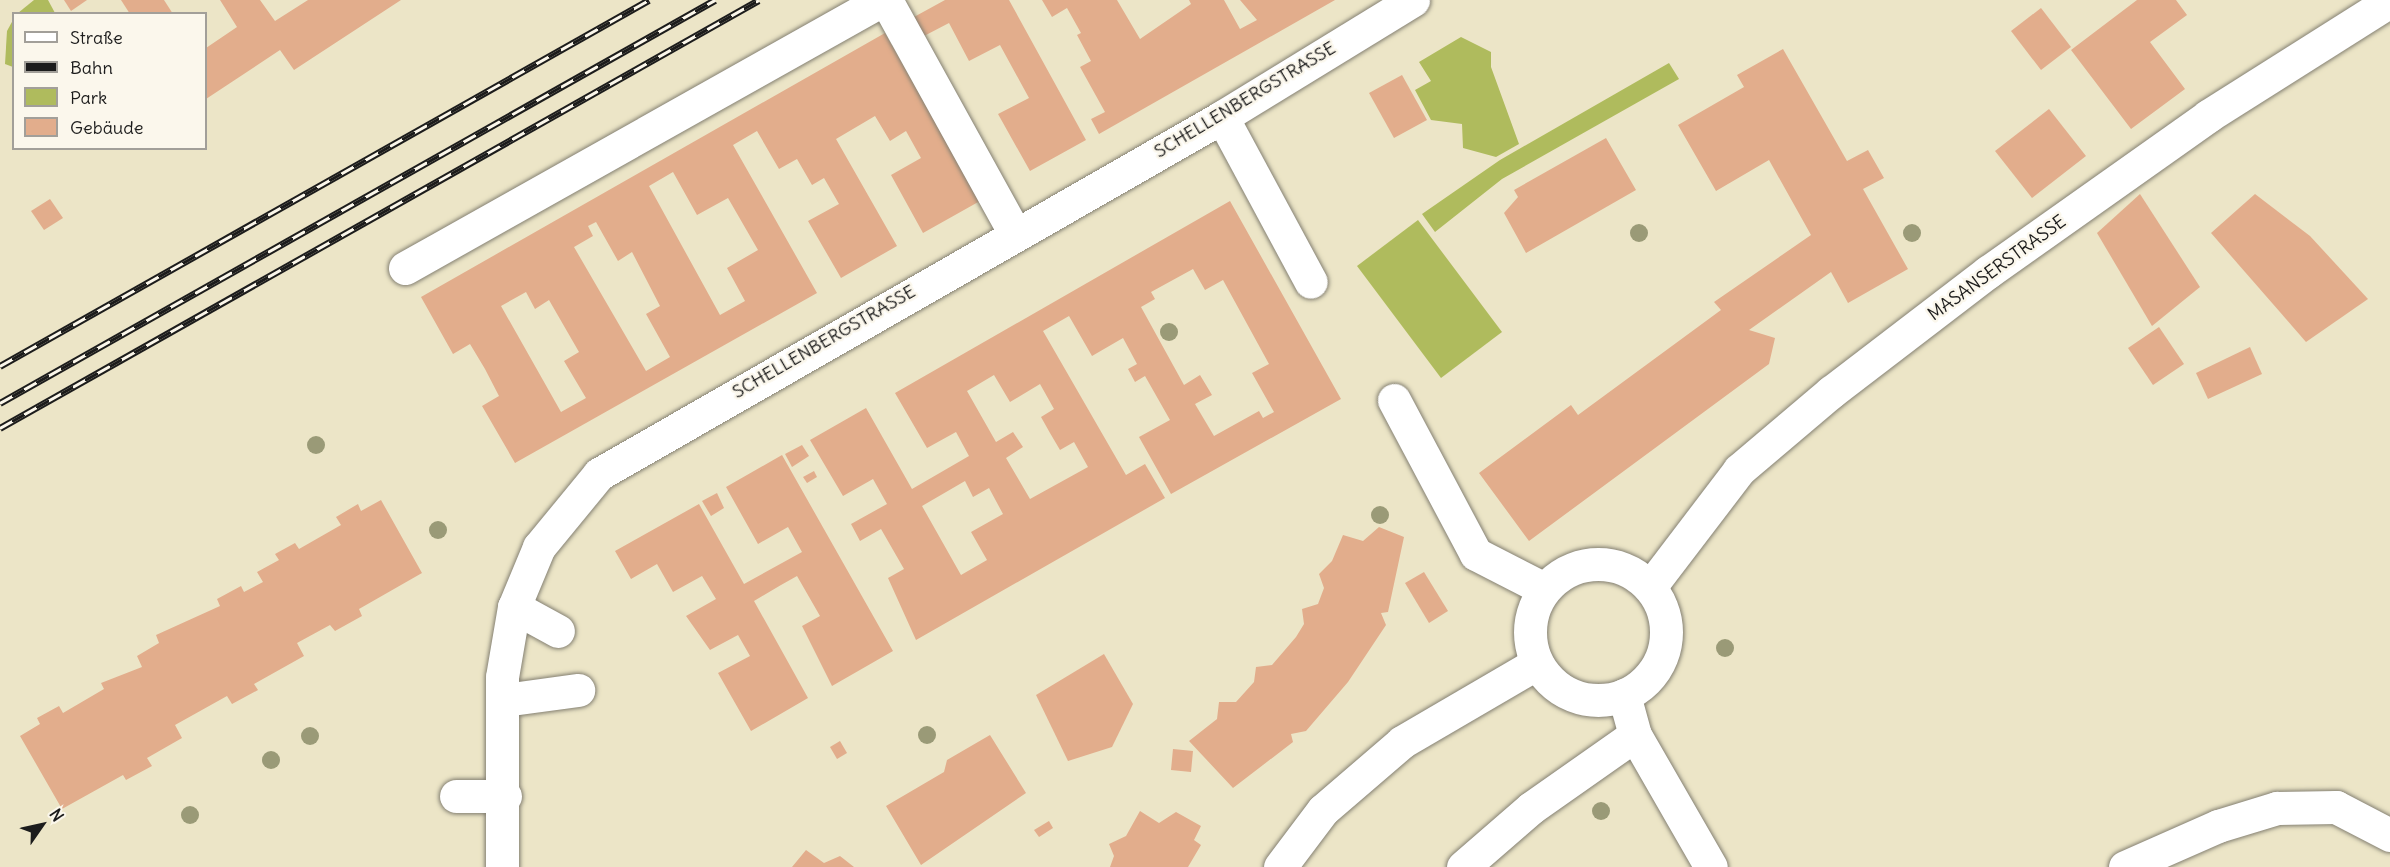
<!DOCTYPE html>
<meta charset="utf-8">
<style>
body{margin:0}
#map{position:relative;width:2390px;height:867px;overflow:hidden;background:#ece5c7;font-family:Delius,sans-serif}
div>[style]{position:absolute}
.green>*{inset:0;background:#afbb5d}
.building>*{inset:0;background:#e2ad8c}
.roads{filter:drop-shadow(0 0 2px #848072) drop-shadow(0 0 2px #848072)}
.minor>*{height:33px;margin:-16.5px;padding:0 16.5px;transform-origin:16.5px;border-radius:16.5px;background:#fff}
.major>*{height:33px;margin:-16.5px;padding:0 16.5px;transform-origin:16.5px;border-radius:16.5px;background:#fff}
.major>.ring{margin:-16.5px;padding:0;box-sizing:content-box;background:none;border:33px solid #fff;border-radius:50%}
.rail>*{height:7px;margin-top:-3.5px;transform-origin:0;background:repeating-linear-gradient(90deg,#fbf7ec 0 14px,#1c1c1c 0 28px);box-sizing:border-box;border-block:2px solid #1c1c1c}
.trees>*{width:18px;height:18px;margin:-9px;border-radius:50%;background:#9a9a77}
span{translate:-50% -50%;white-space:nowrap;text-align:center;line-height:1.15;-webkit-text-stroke:5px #fbf7ec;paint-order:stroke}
.street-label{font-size:18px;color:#1c1c1c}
.legend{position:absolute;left:12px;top:12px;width:195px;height:138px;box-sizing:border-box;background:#fbf7ec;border:2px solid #a29f99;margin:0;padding:8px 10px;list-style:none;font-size:18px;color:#1c1c1c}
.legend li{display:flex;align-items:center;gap:12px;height:30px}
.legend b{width:30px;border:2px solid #a29f99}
.north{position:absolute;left:12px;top:795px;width:60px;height:60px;-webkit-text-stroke:4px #fbf7ec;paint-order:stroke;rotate:56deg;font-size:16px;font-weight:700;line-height:24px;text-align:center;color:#1c1c1c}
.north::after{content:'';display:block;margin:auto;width:21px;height:27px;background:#1c1c1c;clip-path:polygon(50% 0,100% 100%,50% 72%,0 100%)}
</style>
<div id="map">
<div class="green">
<div style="clip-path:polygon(34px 0,48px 0,55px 13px,18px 13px)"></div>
<div style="clip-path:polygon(13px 20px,13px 67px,5px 64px,7px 31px)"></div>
<div style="clip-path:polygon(1461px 37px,1491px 52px,1491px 67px,1519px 144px,1496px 157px,1463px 148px,1462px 124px,1431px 120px,1415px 90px,1431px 81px,1419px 62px)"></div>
<div style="clip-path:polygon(1669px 63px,1679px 79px,1502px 179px,1435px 232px,1422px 214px,1500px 160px)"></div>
<div style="clip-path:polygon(1418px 220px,1502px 332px,1441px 378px,1357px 266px)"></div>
</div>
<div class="building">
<div style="clip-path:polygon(64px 0,87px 0,71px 11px)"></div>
<div style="clip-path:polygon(121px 0,164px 0,173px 14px,130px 14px)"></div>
<div style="clip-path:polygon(220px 0,260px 0,275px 21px,308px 0,401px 0,294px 70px,280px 50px,206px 99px,206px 48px,237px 27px)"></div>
<div style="clip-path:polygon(945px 0,1009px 0,1086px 140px,1030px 171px,998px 114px,1029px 98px,1000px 45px,969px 61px,949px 23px,924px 36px,914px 17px)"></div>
<div style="clip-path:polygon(1042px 0,1117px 0,1140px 39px,1191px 4px,1189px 0,1224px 0,1240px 29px,1257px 20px,1240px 0,1335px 0,1099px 134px,1091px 119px,1105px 112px,1080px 67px,1091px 61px,1077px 35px,1081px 33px,1067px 8px,1052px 17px)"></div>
<div style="clip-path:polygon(2137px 0,2176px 0,2187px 15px,2150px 42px,2185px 89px,2131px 129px,2071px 50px)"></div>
<div style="clip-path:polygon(2041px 8px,2071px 47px,2041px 70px,2011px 31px)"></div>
<div style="clip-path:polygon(evenodd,885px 33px,980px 201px,923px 233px,891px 175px,921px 158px,906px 131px,890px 141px,875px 116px,836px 139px,897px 246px,841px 278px,808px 221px,839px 204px,824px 178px,812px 185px,797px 159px,779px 169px,757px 131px,733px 145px,817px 293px,515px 463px,482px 406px,499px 396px,485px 369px,470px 344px,453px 354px,421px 297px,885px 33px,673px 172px,697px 215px,728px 198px,758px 250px,727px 268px,745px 301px,720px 315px,649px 186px,673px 172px,885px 33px,596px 222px,618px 261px,632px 252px,660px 306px,646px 314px,670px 357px,646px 371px,574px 247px,593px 236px,588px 226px,596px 222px,885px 33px,526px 292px,535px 309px,549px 300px,579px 352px,564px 361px,586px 398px,561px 412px,501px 306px,526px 292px)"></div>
<div style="clip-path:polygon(1783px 49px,1847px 161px,1868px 150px,1884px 178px,1863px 189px,1908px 269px,1848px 303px,1831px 272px,1749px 330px,1775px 338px,1769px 364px,1529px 541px,1479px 473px,1571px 405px,1578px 415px,1721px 310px,1714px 302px,1811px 235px,1769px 160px,1716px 191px,1678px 125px,1744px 87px,1737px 75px)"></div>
<div style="clip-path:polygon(1402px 75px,1427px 120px,1394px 138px,1369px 93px)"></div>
<div style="clip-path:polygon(2049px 109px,2086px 156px,2032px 198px,1995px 151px)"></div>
<div style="clip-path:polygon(1606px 138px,1636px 190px,1526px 253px,1504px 213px,1518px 197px,1514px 190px)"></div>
<div style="clip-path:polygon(2140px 194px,2200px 287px,2152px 326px,2097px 233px)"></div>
<div style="clip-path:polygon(2255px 194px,2310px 236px,2368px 299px,2306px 342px,2211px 233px)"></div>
<div style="clip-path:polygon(50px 199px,63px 218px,44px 230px,31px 211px)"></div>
<div style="clip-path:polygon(evenodd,1230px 201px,1341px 399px,1171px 494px,1139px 437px,1170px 420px,1145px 376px,1135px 382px,1128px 369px,1137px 364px,1123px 338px,1092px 356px,1069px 316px,1043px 331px,1126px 475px,1145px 464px,1165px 498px,916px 640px,888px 578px,904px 569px,881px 529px,860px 541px,851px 524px,887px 504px,873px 479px,843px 496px,810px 440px,866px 408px,912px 489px,969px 456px,956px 432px,927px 448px,895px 393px,1230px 201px,1193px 269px,1205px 290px,1223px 280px,1269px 364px,1252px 373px,1274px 412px,1263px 418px,1259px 411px,1214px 436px,1195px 404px,1212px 395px,1200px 375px,1184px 385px,1141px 307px,1155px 299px,1151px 292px,1193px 269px,1230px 201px,994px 375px,1010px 402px,1040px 384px,1054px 409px,1041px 417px,1050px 433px,1060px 450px,1074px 442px,1088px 467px,1030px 499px,1006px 458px,1023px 447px,1013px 432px,996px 442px,967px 391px,994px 375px,1230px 201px,965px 481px,973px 497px,989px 488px,1003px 514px,971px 532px,987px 560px,961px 575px,922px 506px,965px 481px)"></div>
<div style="clip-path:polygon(2159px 327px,2184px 364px,2153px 385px,2128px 348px)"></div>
<div style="clip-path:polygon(2250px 347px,2262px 374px,2208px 399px,2196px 373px)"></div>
<div style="clip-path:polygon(802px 445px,809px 456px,792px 467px,785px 454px)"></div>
<div style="clip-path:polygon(782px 455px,893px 651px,832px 686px,802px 626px,820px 616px,797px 576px,781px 585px,754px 601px,808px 698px,751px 731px,718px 673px,750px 656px,738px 635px,710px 650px,686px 616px,716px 599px,702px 576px,673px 592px,657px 564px,631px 579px,615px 551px,699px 504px,744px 584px,802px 552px,788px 527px,758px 544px,726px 487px)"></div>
<div style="clip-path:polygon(814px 471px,817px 477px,807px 483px,803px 477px)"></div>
<div style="clip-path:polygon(717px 493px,724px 508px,711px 516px,702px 501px)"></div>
<div style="clip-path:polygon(381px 500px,422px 573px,359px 609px,362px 616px,335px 631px,330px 625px,297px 643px,304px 656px,254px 684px,258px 690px,232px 704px,227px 696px,175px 725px,182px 738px,147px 758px,152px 766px,126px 780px,123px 775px,62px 809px,20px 736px,40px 724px,37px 718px,59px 706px,63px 713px,104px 689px,101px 683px,142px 667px,137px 656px,159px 643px,156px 635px,220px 606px,217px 599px,241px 586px,244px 592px,263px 582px,257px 572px,279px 560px,275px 554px,295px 543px,299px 549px,341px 525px,336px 517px,358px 504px,361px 511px)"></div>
<div style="clip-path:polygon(1379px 527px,1404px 537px,1388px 612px,1381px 613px,1386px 625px,1348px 682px,1306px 731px,1291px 734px,1293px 742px,1233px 788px,1189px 741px,1217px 719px,1219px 702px,1236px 702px,1254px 682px,1256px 667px,1272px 665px,1296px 637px,1304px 624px,1302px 609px,1318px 604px,1324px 588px,1319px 574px,1332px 561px,1343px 535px,1363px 541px)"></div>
<div style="clip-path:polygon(1424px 572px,1448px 611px,1429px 623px,1405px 583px)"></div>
<div style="clip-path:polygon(1104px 654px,1133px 704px,1112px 747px,1068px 761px,1036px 695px)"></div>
<div style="clip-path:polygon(990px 735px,1026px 793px,921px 865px,886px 806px,944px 772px,947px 760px)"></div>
<div style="clip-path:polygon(840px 741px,847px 753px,837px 759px,830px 747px)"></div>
<div style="clip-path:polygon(1173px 749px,1193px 751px,1191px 772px,1171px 770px)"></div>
<div style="clip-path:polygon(1140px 811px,1159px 823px,1176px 812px,1201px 826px,1194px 840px,1201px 845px,1188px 867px,1110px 867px,1114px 856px,1109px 844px,1126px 836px)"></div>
<div style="clip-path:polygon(1049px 821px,1053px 828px,1039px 837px,1034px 830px)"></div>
<div style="clip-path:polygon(806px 850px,824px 863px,840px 856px,854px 867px,792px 867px)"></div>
</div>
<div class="roads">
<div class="minor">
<div style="left:886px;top:0;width:267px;rotate:61.1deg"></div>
<div style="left:1222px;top:117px;width:187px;rotate:61.7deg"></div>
<div style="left:405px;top:268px;width:547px;rotate:-29.33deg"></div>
<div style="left:1394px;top:400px;width:174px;rotate:62deg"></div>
<div style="left:1476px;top:554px;width:76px;rotate:27.2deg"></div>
<div style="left:514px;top:607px;width:50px;rotate:28.6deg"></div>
<div style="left:1624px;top:695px;width:41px;rotate:74.6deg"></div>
<div style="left:1635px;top:735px;width:152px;rotate:60.1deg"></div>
<div style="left:504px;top:700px;width:75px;rotate:-7.7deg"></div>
<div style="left:456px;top:796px;width:49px"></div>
<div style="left:502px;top:867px;width:190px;rotate:-90deg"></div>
<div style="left:502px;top:677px;width:71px;rotate:-80.3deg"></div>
<div style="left:514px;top:607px;width:65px;rotate:-67.4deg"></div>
<div style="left:539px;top:547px;width:94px;rotate:-50.6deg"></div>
<div style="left:599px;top:474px;width:718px;rotate:-29.81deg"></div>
<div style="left:1222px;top:117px;width:224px;rotate:-31.5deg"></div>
<div style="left:1463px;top:867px;width:90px;rotate:-40.9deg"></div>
<div style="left:1531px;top:808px;width:127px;rotate:-35.1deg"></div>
<div style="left:2125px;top:867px;width:102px;rotate:-23.8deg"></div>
<div style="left:2218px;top:826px;width:62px;rotate:-17deg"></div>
<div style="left:2277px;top:808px;width:59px;rotate:-1deg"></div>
<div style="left:2336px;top:807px;width:61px;rotate:27.4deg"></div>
</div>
<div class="major">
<div class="ring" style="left:1530px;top:564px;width:103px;height:103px"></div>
<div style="left:1650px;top:587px;width:147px;rotate:-52.7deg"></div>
<div style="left:1739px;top:470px;width:121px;rotate:-40.3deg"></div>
<div style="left:1831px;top:392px;width:198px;rotate:-37.4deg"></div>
<div style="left:1988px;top:272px;width:270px;rotate:-35.3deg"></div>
<div style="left:2208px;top:116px;width:215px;rotate:-32.3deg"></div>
<div style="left:1280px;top:867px;width:71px;rotate:-53deg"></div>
<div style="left:1323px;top:810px;width:104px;rotate:-40.7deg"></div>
<div style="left:1402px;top:742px;width:156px;rotate:-30.3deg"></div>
</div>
</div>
<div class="rail">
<div style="left:0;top:366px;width:745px;rotate:-29.42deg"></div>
<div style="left:0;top:403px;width:821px;rotate:-29.41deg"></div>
<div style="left:0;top:428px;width:871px;rotate:-29.42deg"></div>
</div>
<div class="trees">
<div style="left:1639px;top:233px"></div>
<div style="left:1912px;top:233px"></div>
<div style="left:1169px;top:332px"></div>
<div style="left:316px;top:445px"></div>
<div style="left:1380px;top:515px"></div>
<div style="left:438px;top:530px"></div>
<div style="left:1725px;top:648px"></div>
<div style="left:927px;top:735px"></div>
<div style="left:310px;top:736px"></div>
<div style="left:271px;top:760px"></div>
<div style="left:1601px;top:811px"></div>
<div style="left:190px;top:815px"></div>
</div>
<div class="street-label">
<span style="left:1245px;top:100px;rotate:-31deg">SCHELLENBERGSTRASSE</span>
<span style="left:1997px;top:268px;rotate:-36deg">MASANSERSTRASSE</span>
<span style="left:824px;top:342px;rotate:-30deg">SCHELLENBERGSTRASSE</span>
</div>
<ul class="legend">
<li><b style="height:8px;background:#fff"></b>Straße</li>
<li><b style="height:8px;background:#1c1c1c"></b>Bahn</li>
<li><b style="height:16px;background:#afbb5d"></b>Park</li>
<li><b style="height:16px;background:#e2ad8c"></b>Gebäude</li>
</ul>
<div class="north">N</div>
</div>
